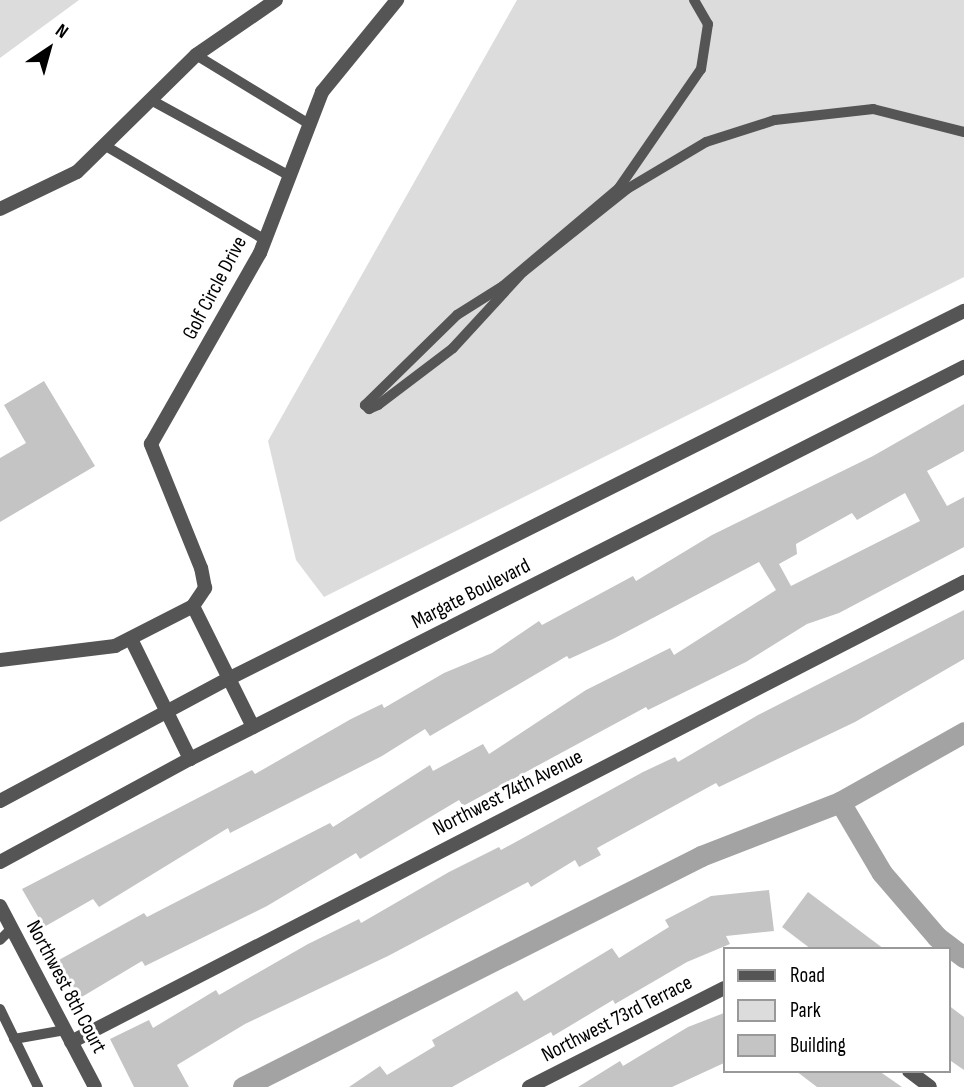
<!DOCTYPE html>
<style>
body{margin:0}
#map{position:relative;width:964px;height:1087px;overflow:hidden;background:#fff;font-family:"Sofia Sans Condensed",sans-serif}
div>[style]{position:absolute}
.green>*{inset:0;background:#dcdcdc}
.canal>*{height:21px;margin:-10.5px;padding:0 10.5px;transform-origin:10.5px;border-radius:10.5px;background:#a3a3a3}
.building>*{inset:0;background:#c4c4c4}
.service>*{height:10px;margin:-5px;padding:0 5px;transform-origin:5px;border-radius:5px;background:#555}
.minor>*{height:14px;margin:-7px;padding:0 7px;transform-origin:7px;border-radius:7px;background:#555}
.tertiary>*{height:14px;margin:-7px;padding:0 7px;transform-origin:7px;border-radius:7px;background:#555}
span{translate:-50% -50%;white-space:nowrap;text-align:center;line-height:1.15;-webkit-text-stroke:6px #fff;paint-order:stroke}
.street-label{font-size:21px;color:#000}
.legend{position:absolute;left:723px;top:947px;width:228px;height:126px;box-sizing:border-box;background:#fff;border:2px solid #999;margin:0;padding:9px 12px;list-style:none;font-size:21px;color:#000}
.legend li{display:flex;align-items:center;gap:14px;height:35px}
.legend b{width:35px;border:2px solid #999}
.north{position:absolute;left:14px;top:14px;width:70px;height:70px;-webkit-text-stroke:5px #fff;paint-order:stroke;rotate:36deg;font-size:19px;font-weight:700;line-height:28px;text-align:center;color:#000}
.north::after{content:'';display:block;margin:auto;width:24px;height:32px;background:#000;clip-path:polygon(50% 0,100% 100%,50% 72%,0 100%)}
</style>
<div id="map">
<div class="green">
<div style="clip-path:polygon(0 0,79px 0,0 58px)"></div>
<div style="clip-path:polygon(517px 0,964px 0,964px 277px,324px 597px,296px 560px,268px 441px)"></div>
</div>
<div class="canal">
<div style="left:840px;top:802px;width:82px;rotate:59.4deg"></div>
<div style="left:882px;top:873px;width:84px;rotate:49.3deg"></div>
<div style="left:937px;top:937px;width:34px;rotate:37deg"></div>
<div style="left:243px;top:1087px;width:513px;rotate:-26.76deg"></div>
<div style="left:701px;top:856px;width:149px;rotate:-21.2deg"></div>
<div style="left:840px;top:802px;width:142px;rotate:-29.4deg"></div>
</div>
<div class="building">
<div style="clip-path:polygon(44px 381px,95px 466px,0 522px,0 458px,26px 443px,4px 405px)"></div>
<div style="clip-path:polygon(evenodd,964px 404px,964px 451px,927px 471px,947px 506px,964px 497px,964px 547px,839px 613px,807px 624px,746px 662px,648px 710px,646px 707px,463px 806px,459px 800px,360px 859px,356px 853px,267px 906px,145px 966px,142px 961px,80px 998px,57px 961px,144px 913px,147px 917px,330px 823px,333px 827px,430px 765px,433px 771px,483px 744px,489px 754px,586px 690px,670px 648px,674px 655px,776px 590px,759px 562px,613px 639px,569px 659px,567px 656px,430px 736px,425px 729px,382px 756px,230px 833px,228px 828px,99px 907px,93px 899px,44px 927px,22px 889px,252px 770px,255px 774px,351px 719px,382px 704px,384px 708px,444px 673px,492px 653px,539px 621px,542px 625px,633px 576px,636px 581px,712px 535px,873px 456px,964px 404px,905px 493px,920px 521px,791px 586px,779px 564px,797px 554px,796px 544px,852px 513px,857px 520px,905px 493px)"></div>
<div style="clip-path:polygon(964px 610px,964px 659px,855px 722px,719px 787px,716px 783px,597px 848px,601px 855px,579px 867px,575px 860px,531px 887px,528px 882px,388px 956px,245px 1024px,177px 1065px,189px 1087px,134px 1087px,110px 1039px,149px 1020px,153px 1028px,216px 990px,219px 995px,308px 944px,359px 919px,361px 923px,449px 872px,499px 847px,501px 850px,643px 772px,675px 757px,678px 762px,758px 715px)"></div>
<div style="clip-path:polygon(769px 890px,774px 931px,726px 936px,730px 944px,687px 962px,615px 1004px,613px 1000px,553px 1036px,551px 1032px,452px 1087px,349px 1087px,380px 1066px,387px 1075px,435px 1046px,432px 1040px,517px 991px,524px 1001px,612px 948px,619px 958px,669px 927px,665px 920px,711px 896px)"></div>
<div style="clip-path:polygon(808px 892px,884px 949px,811px 949px,782px 927px)"></div>
<div style="clip-path:polygon(948px 1005px,964px 1017px,964px 1070px,948px 1059px)"></div>
<div style="clip-path:polygon(724px 1013px,724px 1063px,672px 1087px,578px 1087px,620px 1061px,623px 1066px,688px 1027px)"></div>
<div style="clip-path:polygon(796px 1071px,879px 1071px,902px 1087px,817px 1087px)"></div>
</div>
<div class="service">
<div style="left:694px;top:0;width:28px;rotate:60deg"></div>
<div style="left:708px;top:24px;width:46px;rotate:98.8deg"></div>
<div style="left:701px;top:69px;width:145px;rotate:124.6deg"></div>
<div style="left:619px;top:188px;width:152px;rotate:139.8deg"></div>
<div style="left:503px;top:286px;width:54px;rotate:147.8deg"></div>
<div style="left:457px;top:315px;width:129px;rotate:135.6deg"></div>
<div style="left:365px;top:405px;width:6px;rotate:45deg"></div>
<div style="left:369px;top:409px;width:10px;rotate:-24deg"></div>
<div style="left:378px;top:405px;width:94px;rotate:-37.2deg"></div>
<div style="left:453px;top:348px;width:103px;rotate:-47.4deg"></div>
<div style="left:523px;top:272px;width:133px;rotate:-38.6deg"></div>
<div style="left:627px;top:189px;width:92px;rotate:-30.7deg"></div>
<div style="left:706px;top:142px;width:72px;rotate:-17.7deg"></div>
<div style="left:775px;top:120px;width:99px;rotate:-6.4deg"></div>
<div style="left:873px;top:109px;width:94px;rotate:14.2deg"></div>
<div style="left:196px;top:55px;width:132px;rotate:31.4deg"></div>
<div style="left:151px;top:100px;width:158px;rotate:28.7deg"></div>
<div style="left:104px;top:145px;width:187px;rotate:30.5deg"></div>
<div style="left:0;top:940px;width:17px;rotate:-45deg"></div>
<div style="left:0;top:1009px;width:87px;rotate:64deg"></div>
<div style="left:14px;top:1039px;width:52px;rotate:-10deg"></div>
</div>
<div class="minor">
<div style="left:0;top:209px;width:85px;rotate:-25.7deg"></div>
<div style="left:77px;top:172px;width:167px;rotate:-44.5deg"></div>
<div style="left:196px;top:55px;width:97px;rotate:-34.5deg"></div>
<div style="left:193px;top:606px;width:135px;rotate:63.6deg"></div>
<div style="left:131px;top:639px;width:134px;rotate:63.8deg"></div>
<div style="left:0;top:660px;width:116px;rotate:-6.9deg"></div>
<div style="left:115px;top:646px;width:88px;rotate:-27.1deg"></div>
<div style="left:193px;top:606px;width:22px;rotate:-56deg"></div>
<div style="left:205px;top:588px;width:20px;rotate:-101deg"></div>
<div style="left:201px;top:568px;width:134px;rotate:-112deg"></div>
<div style="left:151px;top:444px;width:220px;rotate:-60.3deg"></div>
<div style="left:260px;top:253px;width:173px;rotate:-68.9deg"></div>
<div style="left:322px;top:92px;width:119px;rotate:-50.8deg"></div>
<div style="left:0;top:906px;width:204px;rotate:62.3deg"></div>
<div style="left:71px;top:1042px;width:1005px;rotate:-27.25deg"></div>
<div style="left:909px;top:1071px;width:26px;rotate:37deg"></div>
<div style="left:529px;top:1087px;width:219px;rotate:-26.9deg"></div>
</div>
<div class="tertiary">
<div style="left:0;top:801px;width:259px;rotate:-28.2deg"></div>
<div style="left:228px;top:679px;width:823px;rotate:-26.57deg"></div>
<div style="left:0;top:862px;width:216px;rotate:-28.5deg"></div>
<div style="left:190px;top:759px;width:868px;rotate:-26.86deg"></div>
</div>
<div class="street-label">
<span style="left:215px;top:288px;rotate:-62deg">Golf Circle Drive</span>
<span style="left:471px;top:594px;rotate:-27deg">Margate Boulevard</span>
<span style="left:508px;top:793px;rotate:-27deg">Northwest 74th Avenue</span>
<span style="left:66px;top:987px;rotate:62deg">Northwest 8th Court</span>
<span style="left:617px;top:1019px;rotate:-27deg">Northwest 73rd Terrace</span>
</div>
<ul class="legend">
<li><b style="height:9px;background:#555"></b>Road</li>
<li><b style="height:19px;background:#dcdcdc"></b>Park</li>
<li><b style="height:19px;background:#c4c4c4"></b>Building</li>
</ul>
<div class="north">N</div>
</div>
